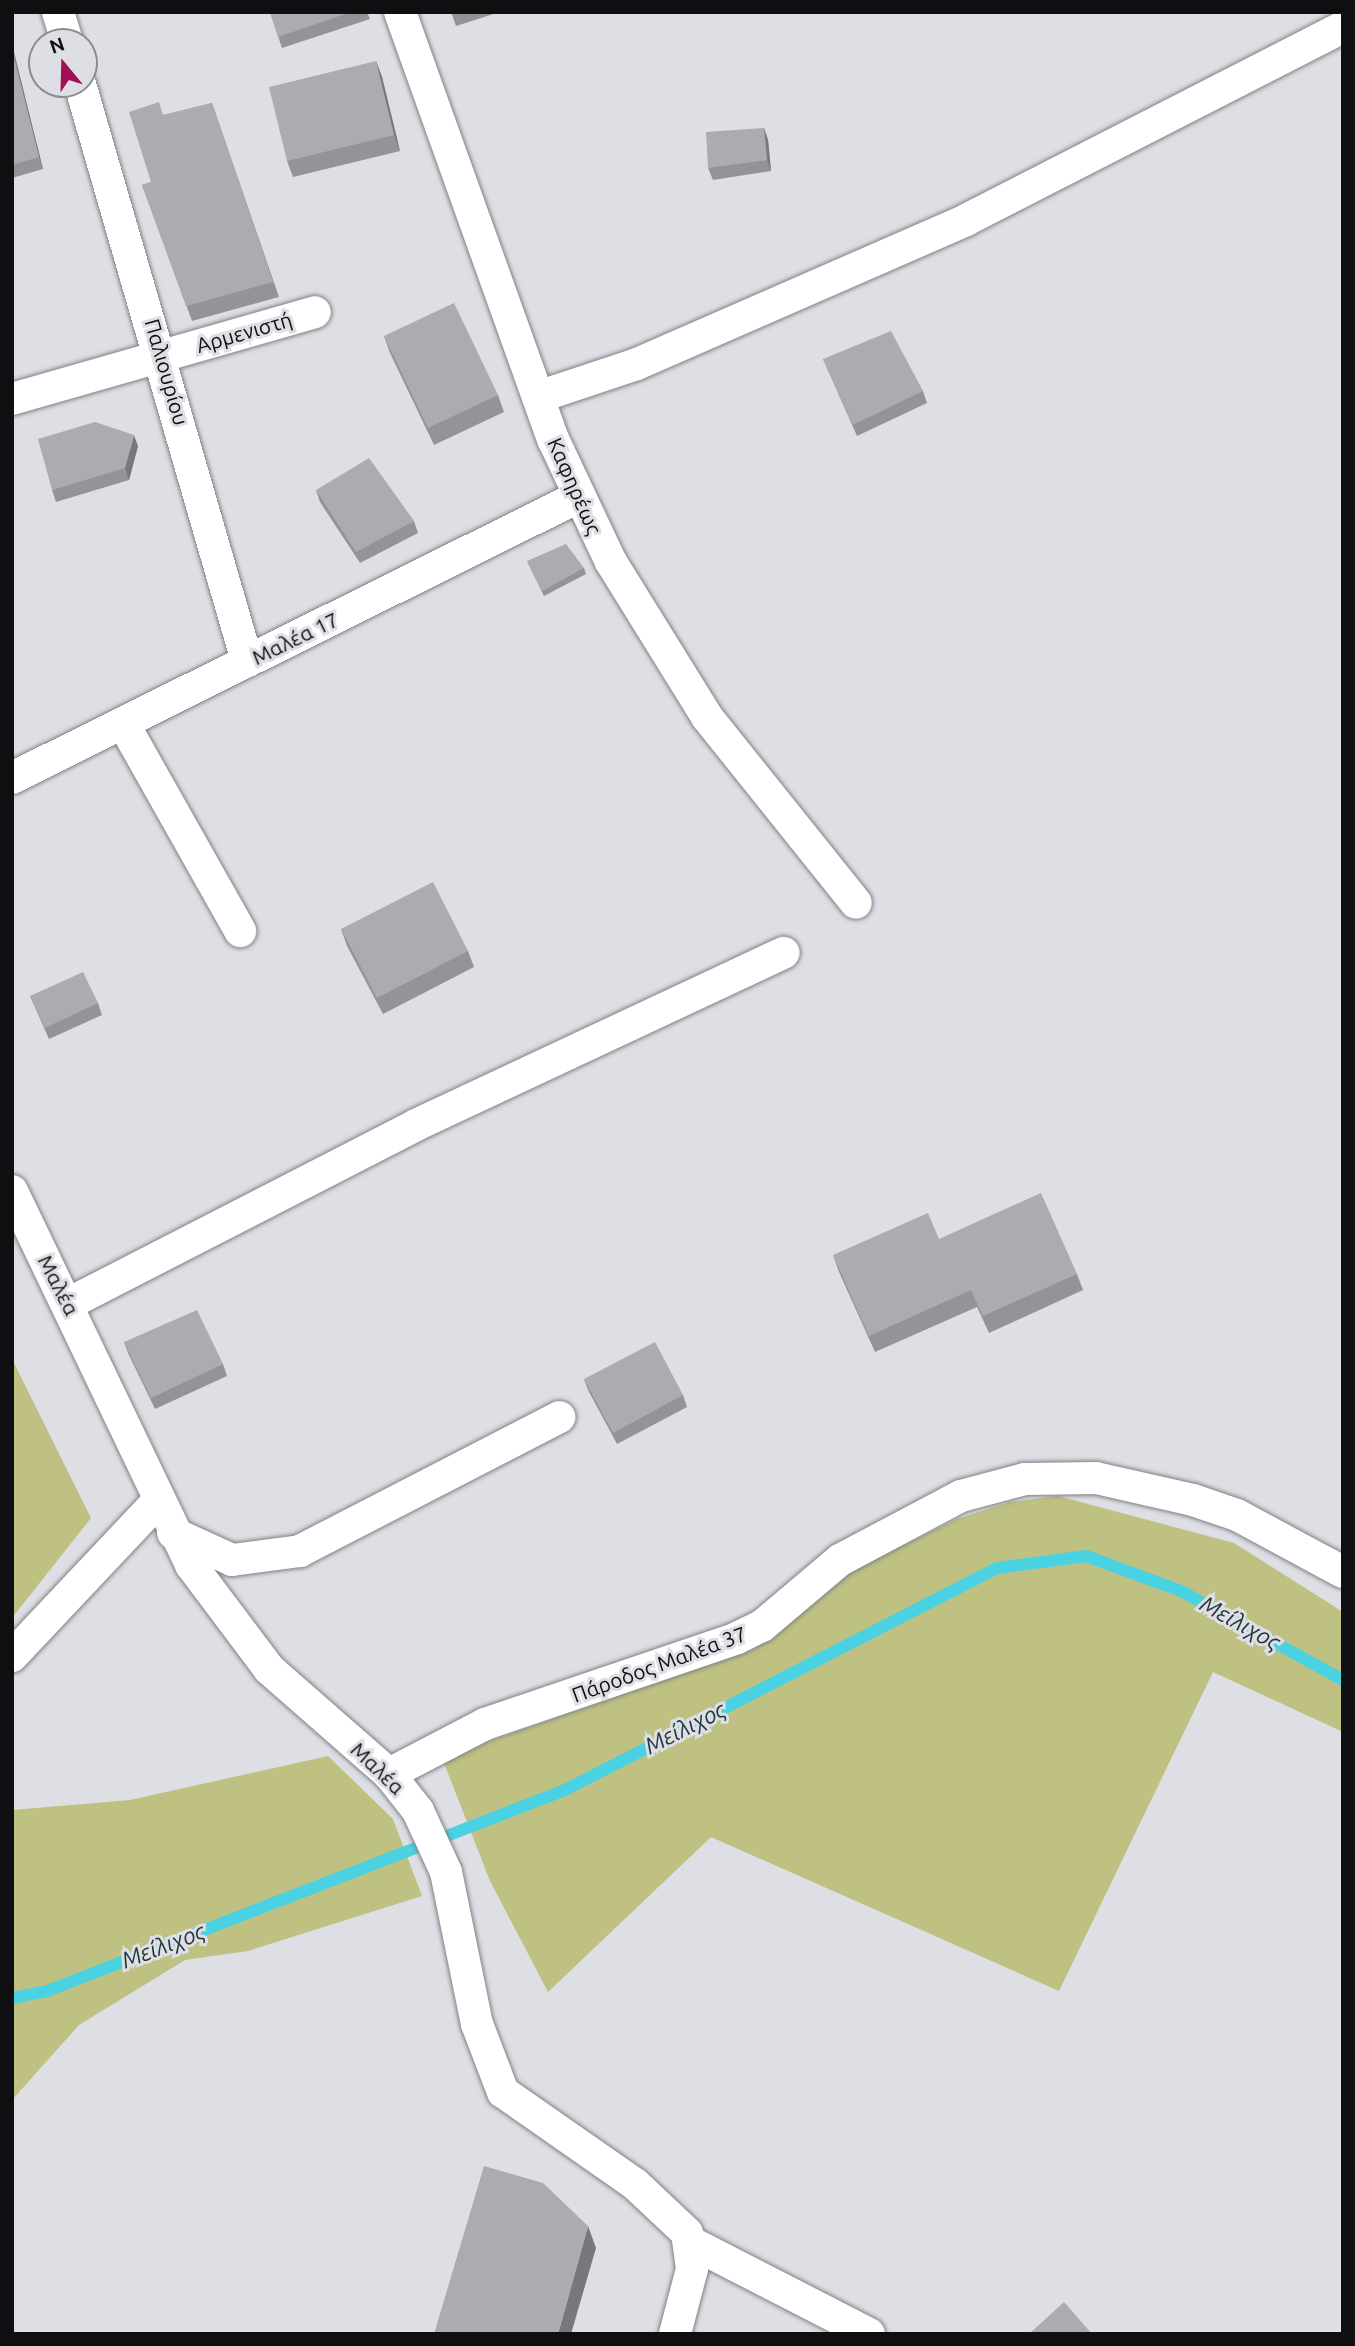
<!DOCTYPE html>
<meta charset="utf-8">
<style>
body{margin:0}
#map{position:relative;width:1355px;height:2346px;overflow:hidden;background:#dedfe4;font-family:Ubuntu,sans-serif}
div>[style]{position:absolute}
.green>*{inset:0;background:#bec181}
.stream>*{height:12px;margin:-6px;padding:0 6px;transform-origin:6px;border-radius:6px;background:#4ad2e3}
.roads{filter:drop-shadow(0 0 2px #808186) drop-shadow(0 0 2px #808186)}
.minor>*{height:32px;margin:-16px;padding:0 16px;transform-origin:16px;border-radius:16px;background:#fff}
.wall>*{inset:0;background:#939498}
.shaded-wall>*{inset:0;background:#78787c}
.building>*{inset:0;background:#abacb1}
span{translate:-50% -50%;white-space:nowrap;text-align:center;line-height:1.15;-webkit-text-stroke:6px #dedfe4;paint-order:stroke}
.street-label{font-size:21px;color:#0e0f10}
.water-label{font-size:23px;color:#21383b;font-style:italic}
.frame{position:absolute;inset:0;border:14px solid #0e0f10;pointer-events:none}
.north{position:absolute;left:28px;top:28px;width:70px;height:70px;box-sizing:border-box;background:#dedfe4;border:2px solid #8b8c8f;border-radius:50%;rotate:341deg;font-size:19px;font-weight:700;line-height:28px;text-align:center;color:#0e0f10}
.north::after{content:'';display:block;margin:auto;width:24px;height:32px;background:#a20f52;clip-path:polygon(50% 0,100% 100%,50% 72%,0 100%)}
</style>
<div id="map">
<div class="green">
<div style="clip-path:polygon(12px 1359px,91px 1518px,12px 1618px)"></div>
<div style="clip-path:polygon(1058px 1496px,1234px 1543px,1343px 1612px,1343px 1732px,1213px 1672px,1059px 1991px,711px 1837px,548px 1992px,490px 1881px,442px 1758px,755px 1648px,855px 1569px,957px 1519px,1010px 1502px)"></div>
<div style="clip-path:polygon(328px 1756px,393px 1819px,422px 1896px,248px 1951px,185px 1960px,79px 2025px,12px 2100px,12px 1810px,130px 1800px)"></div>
</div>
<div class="stream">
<div style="left:12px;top:1998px;width:36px;rotate:-11deg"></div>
<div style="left:47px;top:1991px;width:556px;rotate:-21.21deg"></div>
<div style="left:565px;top:1790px;width:486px;rotate:-27.2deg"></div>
<div style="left:997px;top:1568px;width:90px;rotate:-7.7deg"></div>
<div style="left:1086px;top:1556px;width:101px;rotate:20.2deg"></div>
<div style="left:1181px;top:1591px;width:185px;rotate:28.8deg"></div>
</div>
<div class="roads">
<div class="minor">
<div style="left:58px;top:12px;width:31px;rotate:73deg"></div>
<div style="left:400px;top:12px;width:454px;rotate:70.3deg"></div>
<div style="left:553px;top:439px;width:136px;rotate:64.8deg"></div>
<div style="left:611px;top:562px;width:182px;rotate:58.2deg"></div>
<div style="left:707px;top:717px;width:238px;rotate:51.3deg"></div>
<div style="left:80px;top:84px;width:601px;rotate:73.86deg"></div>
<div style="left:538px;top:397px;width:104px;rotate:-18.4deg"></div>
<div style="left:637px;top:364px;width:359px;rotate:-23.6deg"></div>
<div style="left:966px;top:220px;width:424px;rotate:-27.1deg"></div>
<div style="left:12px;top:399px;width:315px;rotate:-16deg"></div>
<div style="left:123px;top:723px;width:239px;rotate:60.6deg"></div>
<div style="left:12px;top:778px;width:632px;rotate:-26.4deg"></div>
<div style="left:12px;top:1191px;width:415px;rotate:64.4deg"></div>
<div style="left:191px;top:1565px;width:130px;rotate:53.1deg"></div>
<div style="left:269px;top:1669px;width:159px;rotate:41.2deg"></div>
<div style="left:389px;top:1774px;width:47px;rotate:51.9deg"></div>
<div style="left:418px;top:1811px;width:67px;rotate:65.3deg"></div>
<div style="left:446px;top:1872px;width:155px;rotate:78.5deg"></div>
<div style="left:477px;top:2024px;width:73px;rotate:69.1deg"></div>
<div style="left:503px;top:2092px;width:161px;rotate:34.9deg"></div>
<div style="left:635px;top:2184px;width:71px;rotate:43.3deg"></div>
<div style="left:687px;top:2233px;width:36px;rotate:82deg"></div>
<div style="left:692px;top:2269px;width:67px;rotate:104.7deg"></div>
<div style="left:68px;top:1304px;width:391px;rotate:-27.2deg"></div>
<div style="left:416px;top:1125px;width:406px;rotate:-25.1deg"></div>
<div style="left:173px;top:1533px;width:65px;rotate:24.6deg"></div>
<div style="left:232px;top:1560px;width:69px;rotate:-7.5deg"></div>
<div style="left:300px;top:1551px;width:292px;rotate:-27.3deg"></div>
<div style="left:12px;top:1656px;width:213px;rotate:-46.7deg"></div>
<div style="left:389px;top:1774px;width:108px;rotate:-27.5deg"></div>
<div style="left:485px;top:1724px;width:266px;rotate:-18.8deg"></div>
<div style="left:737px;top:1638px;width:28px;rotate:-26deg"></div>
<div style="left:762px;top:1626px;width:102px;rotate:-40.2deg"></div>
<div style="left:840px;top:1560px;width:137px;rotate:-27.9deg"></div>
<div style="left:961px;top:1496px;width:66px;rotate:-14.9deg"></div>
<div style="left:1025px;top:1479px;width:71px;rotate:-0.8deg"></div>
<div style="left:1096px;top:1478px;width:99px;rotate:12.8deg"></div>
<div style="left:1193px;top:1500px;width:46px;rotate:18.8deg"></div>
<div style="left:1237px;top:1515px;width:120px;rotate:28.3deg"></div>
<div style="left:692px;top:2243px;width:199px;rotate:27.2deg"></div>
</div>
</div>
<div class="wall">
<div style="clip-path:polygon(270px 12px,367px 12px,370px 19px,282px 48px)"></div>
<div style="clip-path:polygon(451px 12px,500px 12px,456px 26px)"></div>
<div style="clip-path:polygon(12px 48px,43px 169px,12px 178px)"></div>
<div style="clip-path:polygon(376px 61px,382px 77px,400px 151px,293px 177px,287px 161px)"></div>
<div style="clip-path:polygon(212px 103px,279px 297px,192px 321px,142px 185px,151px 182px,164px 115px)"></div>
<div style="clip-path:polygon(764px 128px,768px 140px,771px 171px,713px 180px,708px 168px)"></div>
<div style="clip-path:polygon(384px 336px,498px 395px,504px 412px,434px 445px,390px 353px)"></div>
<div style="clip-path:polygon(823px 359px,923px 391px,927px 403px,857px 436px)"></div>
<div style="clip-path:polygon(138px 446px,129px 480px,56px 502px,52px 490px)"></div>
<div style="clip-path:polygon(316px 490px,414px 521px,418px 533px,360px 563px,320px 502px)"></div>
<div style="clip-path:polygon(527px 561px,584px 568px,586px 574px,544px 596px)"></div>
<div style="clip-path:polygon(341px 929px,468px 951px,474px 967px,383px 1014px,347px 946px)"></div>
<div style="clip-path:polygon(30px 996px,98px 1003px,102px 1015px,49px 1039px)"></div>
<div style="clip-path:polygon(939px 1239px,1077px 1274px,1083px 1290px,989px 1333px,977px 1307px,875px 1352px,839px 1272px,833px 1255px)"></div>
<div style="clip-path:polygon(124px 1342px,223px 1364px,227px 1376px,155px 1409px,128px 1353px)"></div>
<div style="clip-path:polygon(584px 1379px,683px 1395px,687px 1407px,617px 1444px,588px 1390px)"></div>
</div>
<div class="shaded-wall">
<div style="clip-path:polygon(12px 48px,14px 52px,43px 169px,39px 157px)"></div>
<div style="clip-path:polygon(376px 61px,382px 77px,400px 151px,394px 135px)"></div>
<div style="clip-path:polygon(764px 128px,768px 140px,771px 171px,767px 160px)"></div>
<div style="clip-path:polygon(134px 435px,138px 446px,129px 480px,125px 468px)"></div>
<div style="clip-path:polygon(588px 2226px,596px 2248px,571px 2334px,558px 2334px)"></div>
</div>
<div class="building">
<div style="clip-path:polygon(270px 12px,351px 12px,278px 37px)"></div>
<div style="clip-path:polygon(12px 51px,39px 157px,12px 165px)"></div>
<div style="clip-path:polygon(376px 61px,394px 135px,287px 161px,269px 87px)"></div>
<div style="clip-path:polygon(159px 102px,163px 115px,212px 103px,273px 282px,186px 306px,142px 185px,151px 182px,129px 112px)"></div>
<div style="clip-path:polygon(764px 128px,767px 160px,708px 168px,706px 132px)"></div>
<div style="clip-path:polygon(454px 303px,498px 395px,428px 428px,384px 336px)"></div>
<div style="clip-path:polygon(891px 331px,923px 391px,853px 425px,823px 359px)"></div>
<div style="clip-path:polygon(95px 422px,134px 435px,125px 468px,52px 490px,38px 439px)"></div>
<div style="clip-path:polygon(369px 458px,414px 521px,356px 552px,316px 490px)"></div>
<div style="clip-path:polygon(566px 544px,584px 568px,542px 591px,527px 561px)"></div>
<div style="clip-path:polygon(433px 882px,468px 951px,377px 998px,341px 929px)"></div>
<div style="clip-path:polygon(83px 972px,98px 1003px,45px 1028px,30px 996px)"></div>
<div style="clip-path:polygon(1041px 1193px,1077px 1274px,983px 1316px,971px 1290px,869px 1336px,833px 1255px,928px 1213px,939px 1239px)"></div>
<div style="clip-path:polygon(197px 1310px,223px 1364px,151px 1398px,124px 1342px)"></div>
<div style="clip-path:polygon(655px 1342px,683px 1395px,613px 1433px,584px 1379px)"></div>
<div style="clip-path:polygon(484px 2166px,543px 2183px,588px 2226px,558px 2334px,434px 2334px)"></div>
<div style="clip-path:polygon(1064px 2302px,1092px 2334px,1029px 2334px)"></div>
</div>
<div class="street-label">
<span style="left:244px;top:332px;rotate:-16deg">Αρμενιστή</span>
<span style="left:167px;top:372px;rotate:74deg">Παλιουρίου</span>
<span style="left:575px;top:486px;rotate:66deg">Καφηρέως</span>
<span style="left:295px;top:638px;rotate:-26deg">Μαλέα 17</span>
<span style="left:59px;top:1285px;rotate:63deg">Μαλέα</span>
<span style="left:659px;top:1664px;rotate:-20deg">Πάροδος Μαλέα 37</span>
<span style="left:378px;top:1768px;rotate:44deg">Μαλέα</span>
</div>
<div class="water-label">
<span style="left:1240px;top:1623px;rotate:29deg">Μείλιχος</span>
<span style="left:685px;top:1728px;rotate:-27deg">Μείλιχος</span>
<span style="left:163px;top:1946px;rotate:-21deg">Μείλιχος</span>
</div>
<div class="frame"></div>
<div class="north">N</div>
</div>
